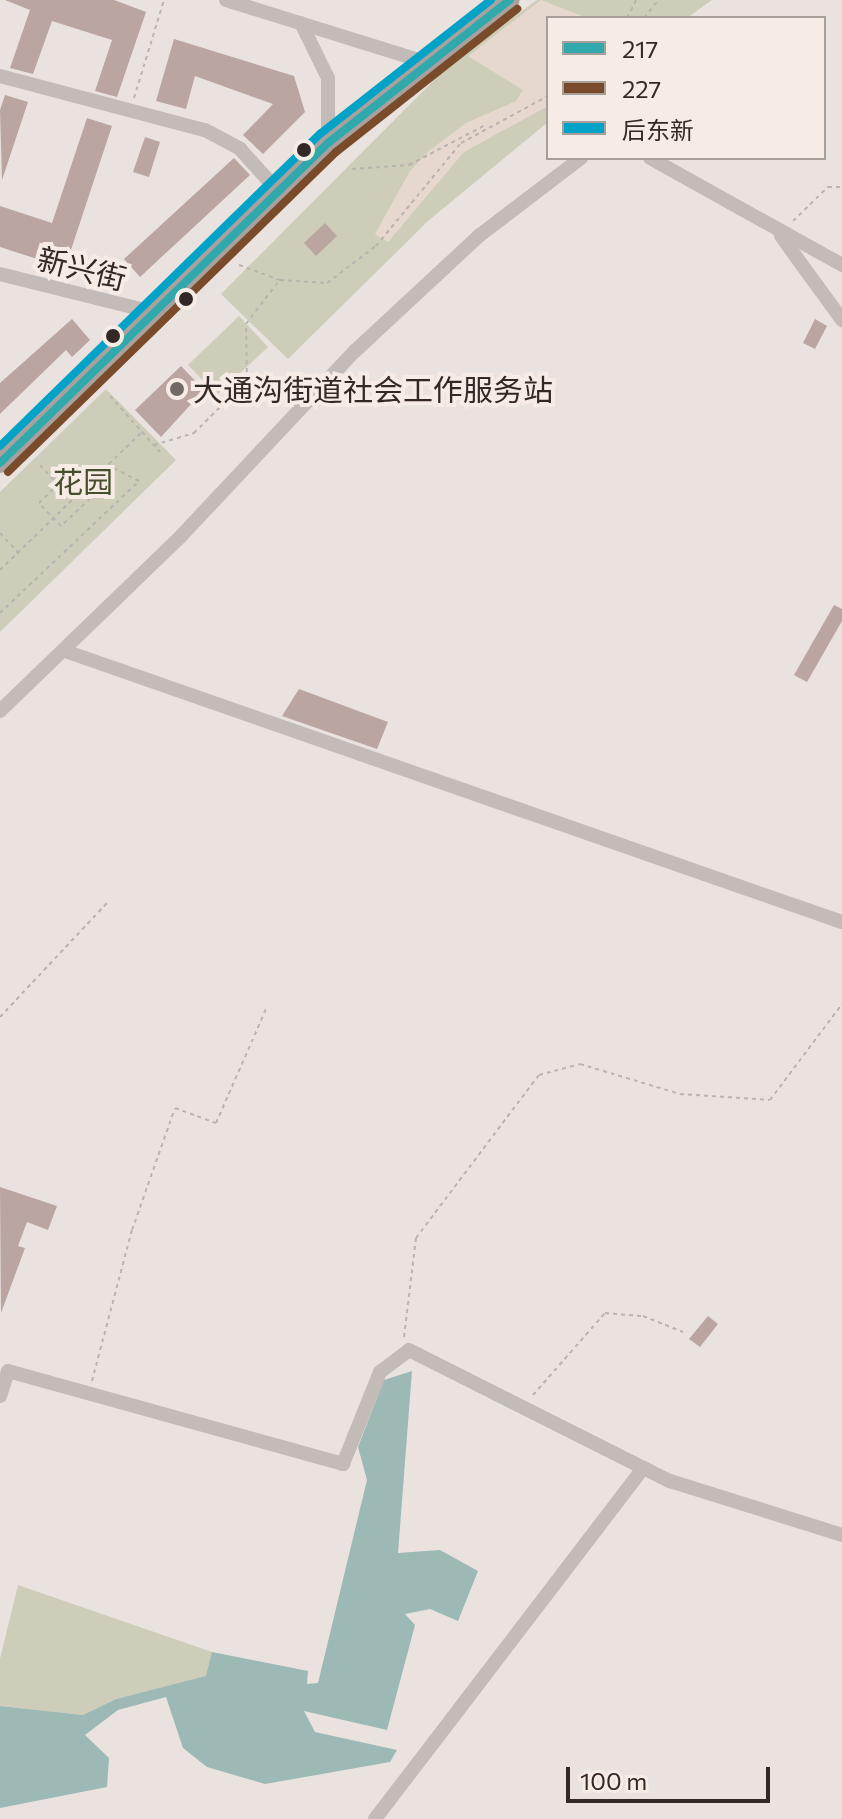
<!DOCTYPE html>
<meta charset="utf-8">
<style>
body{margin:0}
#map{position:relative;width:842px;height:1819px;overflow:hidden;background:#e9e2de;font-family:Commissioner,"Noto Sans SC",sans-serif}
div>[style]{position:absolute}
.green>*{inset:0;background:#cdcdb9}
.plaza>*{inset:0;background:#e7d8cf}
.water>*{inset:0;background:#9cb9b5}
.building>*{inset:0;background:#bba5a1}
.path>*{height:2px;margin-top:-1px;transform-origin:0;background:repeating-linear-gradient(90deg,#bbb3b0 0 4px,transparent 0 8px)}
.minor>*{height:14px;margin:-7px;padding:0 7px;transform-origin:7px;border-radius:7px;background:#c2bbb8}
.highway>*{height:20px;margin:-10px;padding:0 10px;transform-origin:10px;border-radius:10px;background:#a8a19d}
.bus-1>*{height:8px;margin:-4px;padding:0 4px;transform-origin:4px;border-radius:4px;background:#2fa9ab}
.bus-2>*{height:8px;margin:-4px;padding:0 4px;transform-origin:4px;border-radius:4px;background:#7a4b2a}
.bus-3>*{height:8px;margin:-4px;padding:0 4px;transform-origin:4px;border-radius:4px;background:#02a3c6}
.dots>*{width:22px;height:22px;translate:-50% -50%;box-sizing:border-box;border:4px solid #f7ece5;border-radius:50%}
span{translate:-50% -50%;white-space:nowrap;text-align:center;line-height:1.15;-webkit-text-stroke:8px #f7ece5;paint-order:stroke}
.street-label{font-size:30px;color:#322826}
.poi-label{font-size:30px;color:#322826}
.left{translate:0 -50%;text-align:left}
.park-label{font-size:30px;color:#474e2d}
.legend{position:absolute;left:546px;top:16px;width:280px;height:144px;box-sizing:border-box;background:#f7ece5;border:2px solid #a89e99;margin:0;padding:10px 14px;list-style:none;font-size:24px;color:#322826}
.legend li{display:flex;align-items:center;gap:16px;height:40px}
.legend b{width:40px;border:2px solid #a89e99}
.scale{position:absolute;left:566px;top:1767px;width:204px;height:36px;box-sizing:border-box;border:4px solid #322826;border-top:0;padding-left:10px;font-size:24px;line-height:28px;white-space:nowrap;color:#322826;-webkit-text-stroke:6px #f7ece5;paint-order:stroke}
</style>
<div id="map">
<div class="green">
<div style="clip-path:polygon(537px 0,712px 0,687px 18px,548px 18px,548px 122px,428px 221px,288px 359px,221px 294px,451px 63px)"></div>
<div style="clip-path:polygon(239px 316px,268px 347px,217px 395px,188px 365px)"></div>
<div style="clip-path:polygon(106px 389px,176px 460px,0 632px,0 492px)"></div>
<div style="clip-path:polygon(18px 1585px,212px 1652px,207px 1676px,116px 1699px,83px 1715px,0 1706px,0 1659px)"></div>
</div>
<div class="plaza">
<div style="clip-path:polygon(541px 0,587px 18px,548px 18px,548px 106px,464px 152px,388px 242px,375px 234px,410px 171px,429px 151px,466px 123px,516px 101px,523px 90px,468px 56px)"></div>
</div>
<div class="water">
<div style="clip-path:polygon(412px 1371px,398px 1553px,440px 1550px,478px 1571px,458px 1621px,430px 1609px,405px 1614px,415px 1625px,387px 1730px,304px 1711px,315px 1732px,397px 1750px,390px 1762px,265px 1784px,207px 1767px,183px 1748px,166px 1697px,118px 1710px,85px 1735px,109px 1758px,107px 1787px,0 1808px,0 1706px,83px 1715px,116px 1699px,206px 1676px,212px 1652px,308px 1671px,307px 1684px,318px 1683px,367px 1480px,358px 1447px,384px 1380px)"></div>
</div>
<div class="building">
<div style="clip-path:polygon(5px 0,114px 0,146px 12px,117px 97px,95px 91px,112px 40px,52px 21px,33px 74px,10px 68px,30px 10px)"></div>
<div style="clip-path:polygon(174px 39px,294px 76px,305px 112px,263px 154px,243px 135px,273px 104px,195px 76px,186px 109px,156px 101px)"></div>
<div style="clip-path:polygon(5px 95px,28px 102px,2px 180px,0 110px)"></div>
<div style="clip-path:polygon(87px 118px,112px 126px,65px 268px,0 247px,0 206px,52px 223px)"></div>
<div style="clip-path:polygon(145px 137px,160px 142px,149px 177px,133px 172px)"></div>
<div style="clip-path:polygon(234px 158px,250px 175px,140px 277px,124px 259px)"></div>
<div style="clip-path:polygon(325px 223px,337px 236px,316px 256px,304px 243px)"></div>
<div style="clip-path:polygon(72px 319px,90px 340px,72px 357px,66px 350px,0 414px,0 383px)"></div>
<div style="clip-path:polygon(815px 319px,827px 326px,815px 349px,803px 343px)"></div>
<div style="clip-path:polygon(181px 366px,204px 390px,161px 437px,135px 410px)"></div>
<div style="clip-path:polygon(834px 605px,842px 609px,842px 621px,807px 682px,794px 675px)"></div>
<div style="clip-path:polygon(299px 689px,388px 722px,377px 749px,282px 716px)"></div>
<div style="clip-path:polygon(0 1187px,57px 1206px,48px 1230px,27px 1222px,18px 1246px,25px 1248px,1px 1313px)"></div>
<div style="clip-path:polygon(708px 1316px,718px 1324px,700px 1347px,689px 1339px)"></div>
</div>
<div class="path">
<div style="left:627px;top:18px;width:20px;rotate:-63deg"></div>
<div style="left:644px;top:18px;width:23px;rotate:-52deg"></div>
<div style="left:134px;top:98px;width:102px;rotate:-73deg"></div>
<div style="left:352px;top:169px;width:57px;rotate:-4deg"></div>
<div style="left:409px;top:165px;width:88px;rotate:-27.7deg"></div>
<div style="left:793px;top:221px;width:49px;rotate:-44.2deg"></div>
<div style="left:828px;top:187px;width:14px"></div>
<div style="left:239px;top:265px;width:44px;rotate:20.1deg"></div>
<div style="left:280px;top:280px;width:47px;rotate:3.7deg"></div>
<div style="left:327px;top:283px;width:61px;rotate:-37.1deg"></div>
<div style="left:376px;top:246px;width:134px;rotate:-50.5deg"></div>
<div style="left:461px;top:143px;width:99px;rotate:-28.4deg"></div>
<div style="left:110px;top:396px;width:75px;rotate:48.2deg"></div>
<div style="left:154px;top:445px;width:42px;rotate:-16.7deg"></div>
<div style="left:194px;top:433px;width:75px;rotate:-45deg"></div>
<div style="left:247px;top:380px;width:56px;rotate:-91deg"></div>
<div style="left:246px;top:324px;width:53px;rotate:-52.7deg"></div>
<div style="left:40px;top:465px;width:26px;rotate:47deg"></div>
<div style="left:74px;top:469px;width:33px;rotate:47deg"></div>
<div style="left:96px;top:493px;width:48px;rotate:136.7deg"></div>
<div style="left:61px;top:526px;width:32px;rotate:-134deg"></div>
<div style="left:39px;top:503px;width:49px;rotate:-44.2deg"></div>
<div style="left:0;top:533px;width:26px;rotate:47deg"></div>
<div style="left:0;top:570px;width:198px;rotate:-44.2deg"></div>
<div style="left:0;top:613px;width:192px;rotate:-43.5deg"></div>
<div style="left:139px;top:481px;width:35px;rotate:-153deg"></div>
<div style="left:0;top:1017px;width:156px;rotate:-46.8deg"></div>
<div style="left:404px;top:1337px;width:100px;rotate:-83.1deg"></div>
<div style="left:416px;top:1238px;width:204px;rotate:-53deg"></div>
<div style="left:539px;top:1075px;width:42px;rotate:-15deg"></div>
<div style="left:580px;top:1064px;width:104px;rotate:16.7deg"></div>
<div style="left:680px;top:1094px;width:90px;rotate:3.8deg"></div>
<div style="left:770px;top:1100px;width:120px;rotate:-53.1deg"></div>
<div style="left:92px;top:1381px;width:156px;rotate:-75.2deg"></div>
<div style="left:132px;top:1230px;width:129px;rotate:-70.6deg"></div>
<div style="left:175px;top:1108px;width:44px;rotate:20.1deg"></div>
<div style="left:216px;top:1123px;width:124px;rotate:-66.3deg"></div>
<div style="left:533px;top:1395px;width:109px;rotate:-48.7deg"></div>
<div style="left:605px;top:1313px;width:38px;rotate:5deg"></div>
<div style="left:643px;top:1316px;width:43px;rotate:21.8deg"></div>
</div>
<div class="minor">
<div style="left:226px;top:0;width:215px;rotate:17.3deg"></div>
<div style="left:301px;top:23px;width:61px;rotate:63.9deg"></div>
<div style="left:328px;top:78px;width:65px;rotate:90deg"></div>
<div style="left:0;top:76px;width:212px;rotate:14.8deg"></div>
<div style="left:205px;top:130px;width:40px;rotate:28deg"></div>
<div style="left:240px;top:149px;width:57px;rotate:47.9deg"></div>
<div style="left:650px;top:158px;width:220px;rotate:29.1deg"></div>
<div style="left:781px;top:236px;width:104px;rotate:54deg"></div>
<div style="left:0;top:274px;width:157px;rotate:14deg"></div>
<div style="left:65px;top:651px;width:823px;rotate:19.23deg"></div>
<div style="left:0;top:711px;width:253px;rotate:-44deg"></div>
<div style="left:182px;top:535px;width:253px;rotate:-46.8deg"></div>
<div style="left:355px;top:351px;width:171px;rotate:-42.9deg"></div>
<div style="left:480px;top:235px;width:127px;rotate:-37.3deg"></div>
<div style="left:0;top:1396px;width:26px;rotate:-72deg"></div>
<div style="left:8px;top:1371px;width:348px;rotate:15.5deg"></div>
<div style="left:343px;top:1464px;width:99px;rotate:-68.1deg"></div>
<div style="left:380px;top:1372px;width:36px;rotate:-37deg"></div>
<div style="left:409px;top:1350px;width:292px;rotate:26.7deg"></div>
<div style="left:670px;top:1481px;width:180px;rotate:17.4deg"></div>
<div style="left:375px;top:1819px;width:442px;rotate:-52.6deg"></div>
</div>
<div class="highway">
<div style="left:0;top:463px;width:458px;rotate:-44.3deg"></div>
<div style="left:328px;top:143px;width:231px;rotate:-38.2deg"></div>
</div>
<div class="bus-1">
<div style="left:0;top:463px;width:458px;rotate:-44.3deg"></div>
<div style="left:328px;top:143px;width:231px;rotate:-38.2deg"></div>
</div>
<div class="bus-2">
<div style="left:8px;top:472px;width:458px;rotate:-44.3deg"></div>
<div style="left:336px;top:152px;width:231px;rotate:-38.3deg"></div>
</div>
<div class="bus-3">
<div style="left:0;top:446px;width:447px;rotate:-44.3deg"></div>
<div style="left:320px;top:134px;width:217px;rotate:-38.1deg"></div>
</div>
<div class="dots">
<div style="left:304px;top:150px;background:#322826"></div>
<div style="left:186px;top:299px;background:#322826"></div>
<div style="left:113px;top:336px;background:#322826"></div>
<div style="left:177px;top:389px;background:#726966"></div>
</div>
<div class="street-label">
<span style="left:82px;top:268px;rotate:14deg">新兴街</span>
</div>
<div class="poi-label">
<span class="left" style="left:193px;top:389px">大通沟街道社会工作服务站</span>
</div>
<div class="park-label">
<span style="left:83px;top:481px">花园</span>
</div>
<ul class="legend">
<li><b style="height:10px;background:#2fa9ab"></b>217</li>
<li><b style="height:10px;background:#7a4b2a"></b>227</li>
<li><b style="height:10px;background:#02a3c6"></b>后东新</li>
</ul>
<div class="scale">100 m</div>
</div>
